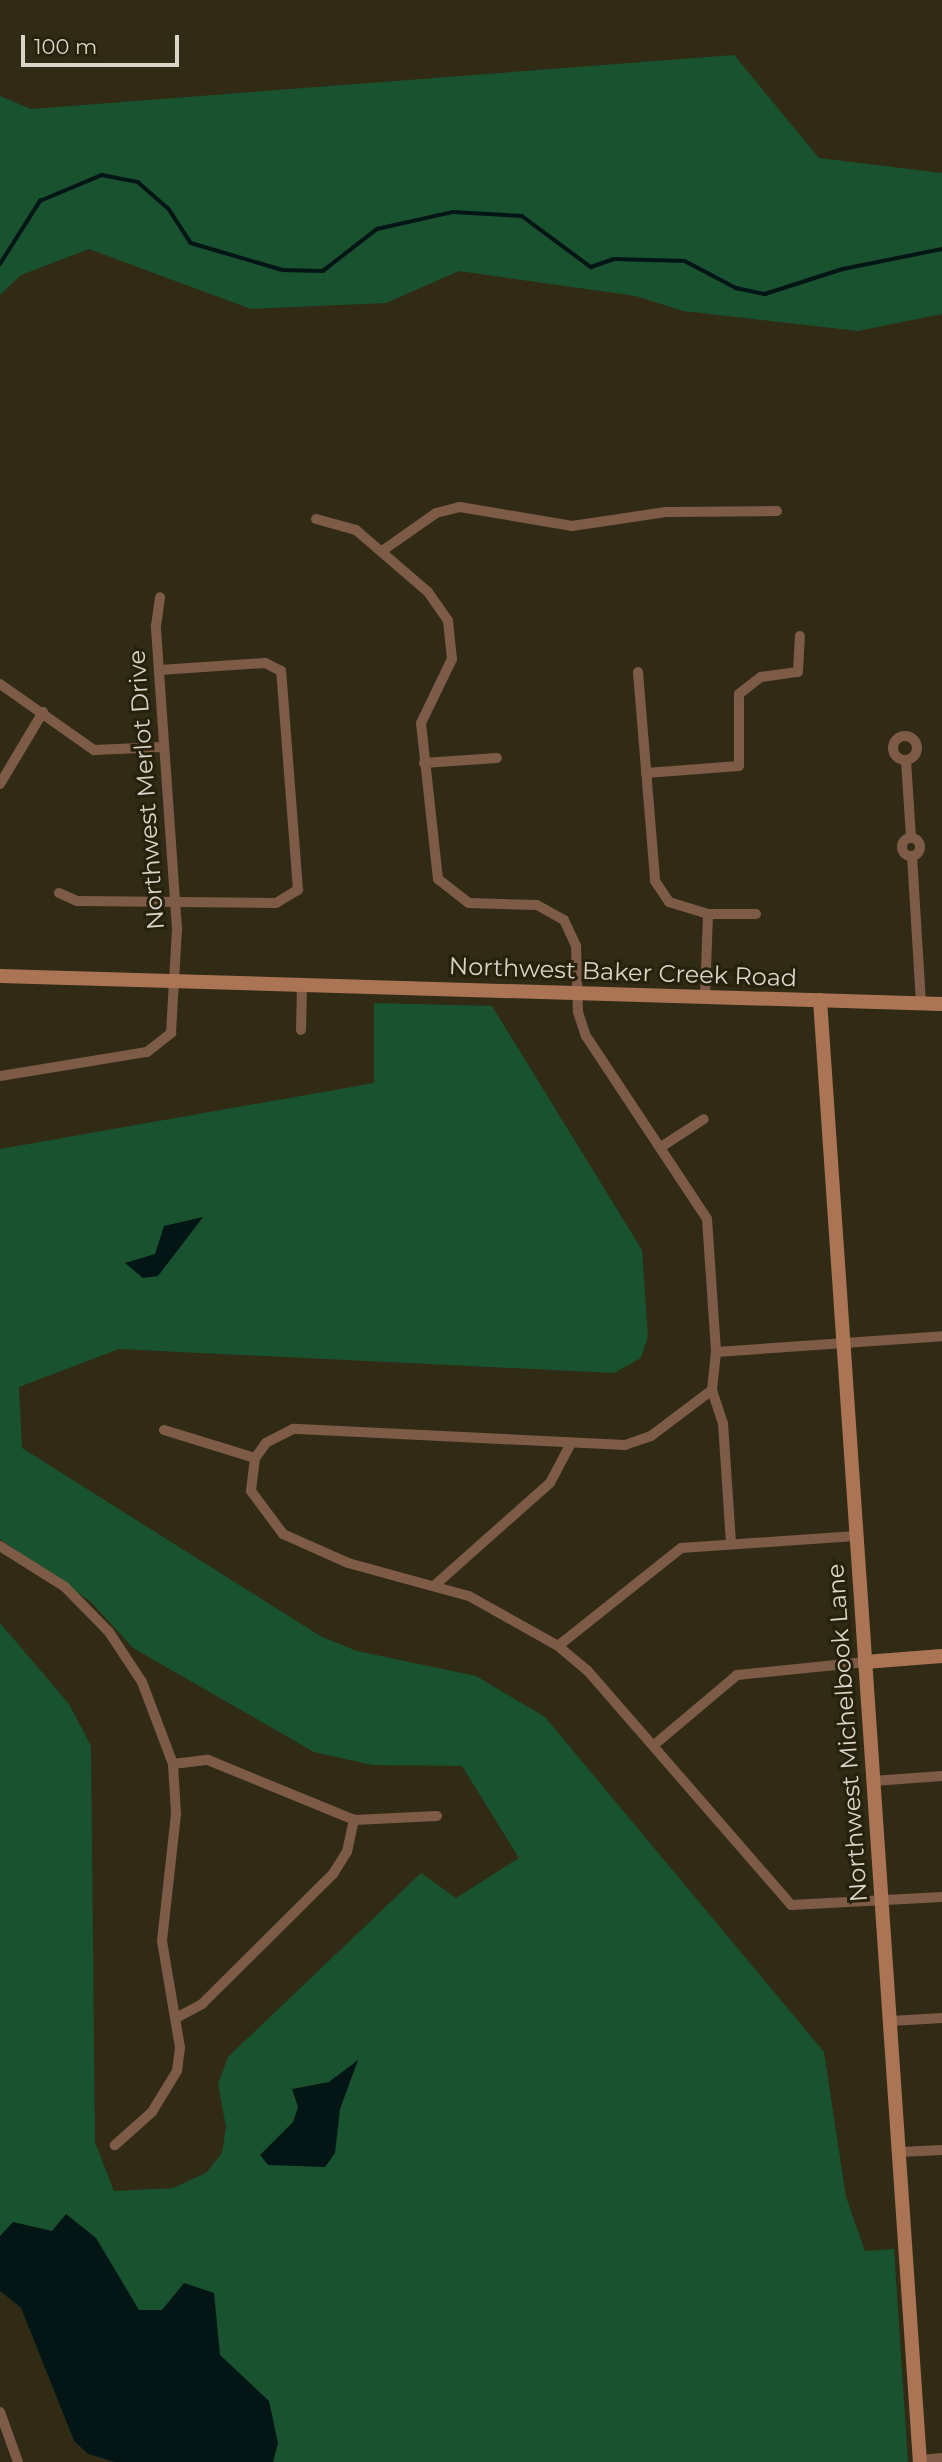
<!DOCTYPE html>
<style>
body{margin:0}
#map{position:relative;width:942px;height:2462px;overflow:hidden;background:#312b16;font-family:Montserrat,sans-serif}
div>[style]{position:absolute}
.green>*{inset:0;background:#18522e}
.water>*{inset:0;background:#041515}
.stream>*{height:3.5px;margin:-1.75px;padding:0 1.75px;transform-origin:1.75px;border-radius:1.75px;background:#041515}
.street>*{height:10px;margin:-5px;padding:0 5px;transform-origin:5px;border-radius:5px;background:#7d5b47}
.street>.ring{margin:-5px;padding:0;box-sizing:content-box;background:none;border:10px solid #7d5b47;border-radius:50%}
.secondary>*{height:14px;margin:-7px;padding:0 7px;transform-origin:7px;border-radius:7px;background:#ab7555}
span{translate:-50% -50%;white-space:nowrap;text-align:center;line-height:1.15;-webkit-text-stroke:6px #27210c;paint-order:stroke}
.street-label{font-size:24px;color:#d9d5c8}
.scale{position:absolute;left:21px;top:35px;width:158px;height:32px;box-sizing:border-box;border:4px solid #d9d5c8;border-top:0;padding-left:9px;font-size:21px;line-height:24px;white-space:nowrap;color:#d9d5c8;-webkit-text-stroke:5px #27210c;paint-order:stroke}
</style>
<div id="map">
<div class="green">
<div style="clip-path:polygon(734px 55px,819px 158px,942px 173px,942px 314px,858px 331px,683px 311px,636px 296px,459px 271px,386px 303px,251px 309px,89px 249px,21px 275px,0 295px,0 96px,31px 109px)"></div>
<div style="clip-path:polygon(374px 1003px,492px 1006px,642px 1250px,648px 1336px,641px 1358px,614px 1373px,119px 1349px,19px 1387px,22px 1448px,322px 1637px,357px 1651px,476px 1676px,545px 1717px,824px 2052px,846px 2197px,865px 2251px,894px 2249px,908px 2462px,115px 2462px,88px 2454px,74px 2441px,21px 2308px,0 2291px,0 1623px,69px 1704px,91px 1746px,95px 2142px,114px 2191px,173px 2188px,206px 2173px,222px 2153px,226px 2127px,218px 2084px,228px 2057px,421px 1873px,456px 1898px,519px 1858px,462px 1766px,372px 1765px,314px 1752px,133px 1648px,91px 1602px,0 1539px,0 1149px,374px 1083px)"></div>
</div>
<div class="water">
<div style="clip-path:polygon(203px 1217px,158px 1276px,143px 1278px,125px 1263px,155px 1254px,164px 1226px)"></div>
<div style="clip-path:polygon(358px 2060px,340px 2109px,335px 2153px,325px 2167px,268px 2165px,260px 2155px,293px 2122px,298px 2107px,292px 2089px,329px 2082px)"></div>
<div style="clip-path:polygon(66px 2214px,96px 2238px,139px 2310px,162px 2310px,184px 2283px,214px 2293px,220px 2355px,269px 2401px,278px 2443px,273px 2462px,115px 2462px,88px 2454px,74px 2441px,21px 2308px,0 2291px,0 2236px,13px 2222px,52px 2231px)"></div>
</div>
<div class="stream">
<div style="left:0;top:264px;width:75px;rotate:-57.6deg"></div>
<div style="left:40px;top:201px;width:67px;rotate:-22.8deg"></div>
<div style="left:102px;top:175px;width:37px;rotate:11deg"></div>
<div style="left:138px;top:182px;width:41px;rotate:41.1deg"></div>
<div style="left:169px;top:209px;width:40px;rotate:57.1deg"></div>
<div style="left:191px;top:243px;width:96px;rotate:16.4deg"></div>
<div style="left:283px;top:270px;width:40px;rotate:1.4deg"></div>
<div style="left:323px;top:271px;width:68px;rotate:-37.9deg"></div>
<div style="left:377px;top:229px;width:78px;rotate:-12.6deg"></div>
<div style="left:453px;top:212px;width:69px;rotate:3.3deg"></div>
<div style="left:522px;top:216px;width:86px;rotate:36.5deg"></div>
<div style="left:591px;top:267px;width:24px;rotate:-19deg"></div>
<div style="left:614px;top:259px;width:71px;rotate:1.6deg"></div>
<div style="left:685px;top:261px;width:58px;rotate:27.9deg"></div>
<div style="left:736px;top:288px;width:30px;rotate:12deg"></div>
<div style="left:765px;top:294px;width:82px;rotate:-17.8deg"></div>
<div style="left:843px;top:269px;width:101px;rotate:-11.4deg"></div>
</div>
<div class="street">
<div style="left:316px;top:519px;width:41px;rotate:15.4deg"></div>
<div style="left:356px;top:530px;width:95px;rotate:40.7deg"></div>
<div style="left:428px;top:592px;width:35px;rotate:55deg"></div>
<div style="left:448px;top:621px;width:38px;rotate:84deg"></div>
<div style="left:452px;top:659px;width:71px;rotate:115.8deg"></div>
<div style="left:421px;top:723px;width:157px;rotate:83.8deg"></div>
<div style="left:438px;top:879px;width:39px;rotate:38deg"></div>
<div style="left:469px;top:903px;width:68px;rotate:1.7deg"></div>
<div style="left:537px;top:905px;width:31px;rotate:29deg"></div>
<div style="left:564px;top:920px;width:29px;rotate:65deg"></div>
<div style="left:576px;top:946px;width:66px;rotate:88.3deg"></div>
<div style="left:578px;top:1012px;width:25px;rotate:72deg"></div>
<div style="left:586px;top:1036px;width:219px;rotate:56.5deg"></div>
<div style="left:707px;top:1219px;width:133px;rotate:86.1deg"></div>
<div style="left:716px;top:1352px;width:38px;rotate:96deg"></div>
<div style="left:712px;top:1390px;width:35px;rotate:72deg"></div>
<div style="left:723px;top:1423px;width:121px;rotate:86.2deg"></div>
<div style="left:382px;top:551px;width:66px;rotate:-35.1deg"></div>
<div style="left:436px;top:513px;width:25px;rotate:-14deg"></div>
<div style="left:460px;top:507px;width:114px;rotate:9.6deg"></div>
<div style="left:572px;top:526px;width:95px;rotate:-8.5deg"></div>
<div style="left:666px;top:512px;width:111px;rotate:-0.5deg"></div>
<div style="left:638px;top:672px;width:210px;rotate:85.3deg"></div>
<div style="left:655px;top:881px;width:25px;rotate:56deg"></div>
<div style="left:669px;top:902px;width:41px;rotate:17.1deg"></div>
<div style="left:708px;top:914px;width:83px;rotate:92.1deg"></div>
<div style="left:0;top:684px;width:115px;rotate:35.1deg"></div>
<div style="left:94px;top:750px;width:70px;rotate:-2.5deg"></div>
<div class="ring" style="left:893px;top:736px;width:14px;height:14px"></div>
<div style="left:906px;top:760px;width:78px;rotate:86.3deg"></div>
<div style="left:424px;top:763px;width:73px;rotate:-3.9deg"></div>
<div style="left:646px;top:773px;width:93px;rotate:-4.3deg"></div>
<div style="left:739px;top:766px;width:72px;rotate:-90deg"></div>
<div style="left:739px;top:694px;width:28px;rotate:-38deg"></div>
<div style="left:761px;top:677px;width:37px;rotate:-8deg"></div>
<div style="left:798px;top:672px;width:36px;rotate:-87deg"></div>
<div style="left:0;top:784px;width:84px;rotate:-59.2deg"></div>
<div class="ring" style="left:902px;top:838px;width:8px;height:8px"></div>
<div style="left:912px;top:856px;width:147px;rotate:86.5deg"></div>
<div style="left:59px;top:893px;width:20px;rotate:24deg"></div>
<div style="left:77px;top:901px;width:199px;rotate:0.6deg"></div>
<div style="left:276px;top:903px;width:26px;rotate:-31deg"></div>
<div style="left:298px;top:890px;width:220px;rotate:-94.4deg"></div>
<div style="left:281px;top:671px;width:18px;rotate:-153deg"></div>
<div style="left:265px;top:663px;width:106px;rotate:176.2deg"></div>
<div style="left:708px;top:914px;width:48px"></div>
<div style="left:301px;top:1030px;width:45px;rotate:-88.7deg"></div>
<div style="left:0;top:1076px;width:149px;rotate:-9.3deg"></div>
<div style="left:147px;top:1052px;width:31px;rotate:-38deg"></div>
<div style="left:171px;top:1033px;width:104px;rotate:-86.7deg"></div>
<div style="left:177px;top:929px;width:304px;rotate:-94deg"></div>
<div style="left:156px;top:626px;width:29px;rotate:-82deg"></div>
<div style="left:661px;top:1147px;width:51px;rotate:-33.1deg"></div>
<div style="left:716px;top:1352px;width:227px;rotate:-4deg"></div>
<div style="left:712px;top:1390px;width:76px;rotate:143deg"></div>
<div style="left:651px;top:1436px;width:28px;rotate:161deg"></div>
<div style="left:625px;top:1445px;width:332px;rotate:-177.2deg"></div>
<div style="left:293px;top:1429px;width:30px;rotate:153deg"></div>
<div style="left:266px;top:1443px;width:19px;rotate:126deg"></div>
<div style="left:255px;top:1458px;width:33px;rotate:97deg"></div>
<div style="left:251px;top:1491px;width:54px;rotate:53.3deg"></div>
<div style="left:283px;top:1534px;width:71px;rotate:24deg"></div>
<div style="left:348px;top:1563px;width:125px;rotate:15.3deg"></div>
<div style="left:469px;top:1596px;width:102px;rotate:29.3deg"></div>
<div style="left:558px;top:1646px;width:38px;rotate:40deg"></div>
<div style="left:587px;top:1670px;width:311px;rotate:49deg"></div>
<div style="left:791px;top:1905px;width:151px;rotate:-3deg"></div>
<div style="left:164px;top:1430px;width:95px;rotate:17.1deg"></div>
<div style="left:0;top:1546px;width:77px;rotate:32.2deg"></div>
<div style="left:65px;top:1587px;width:63px;rotate:45.6deg"></div>
<div style="left:109px;top:1632px;width:60px;rotate:56.6deg"></div>
<div style="left:142px;top:1682px;width:88px;rotate:69.3deg"></div>
<div style="left:173px;top:1764px;width:50px;rotate:86.6deg"></div>
<div style="left:176px;top:1814px;width:128px;rotate:96.3deg"></div>
<div style="left:162px;top:1941px;width:108px;rotate:80.4deg"></div>
<div style="left:180px;top:2047px;width:24px;rotate:97deg"></div>
<div style="left:177px;top:2071px;width:48px;rotate:121.4deg"></div>
<div style="left:152px;top:2112px;width:50px;rotate:138.3deg"></div>
<div style="left:435px;top:1585px;width:154px;rotate:-41.6deg"></div>
<div style="left:550px;top:1483px;width:43px;rotate:-62.2deg"></div>
<div style="left:558px;top:1646px;width:157px;rotate:-38.5deg"></div>
<div style="left:681px;top:1548px;width:175px;rotate:-3.9deg"></div>
<div style="left:654px;top:1745px;width:109px;rotate:-40.1deg"></div>
<div style="left:737px;top:1675px;width:129px;rotate:-5.8deg"></div>
<div style="left:173px;top:1764px;width:35px;rotate:-7deg"></div>
<div style="left:208px;top:1760px;width:158px;rotate:22.3deg"></div>
<div style="left:354px;top:1820px;width:83px;rotate:-2.8deg"></div>
<div style="left:873px;top:1781px;width:69px;rotate:-4.1deg"></div>
<div style="left:176px;top:2018px;width:30px;rotate:-28deg"></div>
<div style="left:202px;top:2004px;width:185px;rotate:-44.8deg"></div>
<div style="left:333px;top:1874px;width:26px;rotate:-58deg"></div>
<div style="left:347px;top:1852px;width:33px;rotate:-78deg"></div>
<div style="left:891px;top:2021px;width:51px;rotate:-3.4deg"></div>
<div style="left:900px;top:2152px;width:42px;rotate:-2.7deg"></div>
<div style="left:0;top:2412px;width:53px;rotate:70.2deg"></div>
<div style="left:920px;top:2460px;width:22px;rotate:-5deg"></div>
</div>
<div class="secondary">
<div style="left:0;top:976px;width:942px;rotate:1.7deg"></div>
<div style="left:820px;top:1000px;width:1465px;rotate:86.09deg"></div>
<div style="left:865px;top:1662px;width:77px;rotate:-4.5deg"></div>
</div>
<div class="street-label">
<span style="left:146px;top:790px;rotate:-94deg">Northwest Merlot Drive</span>
<span style="left:623px;top:972px;rotate:2deg">Northwest Baker Creek Road</span>
<span style="left:847px;top:1733px;rotate:-94deg">Northwest Michelbook Lane</span>
</div>
<div class="scale">100 m</div>
</div>
